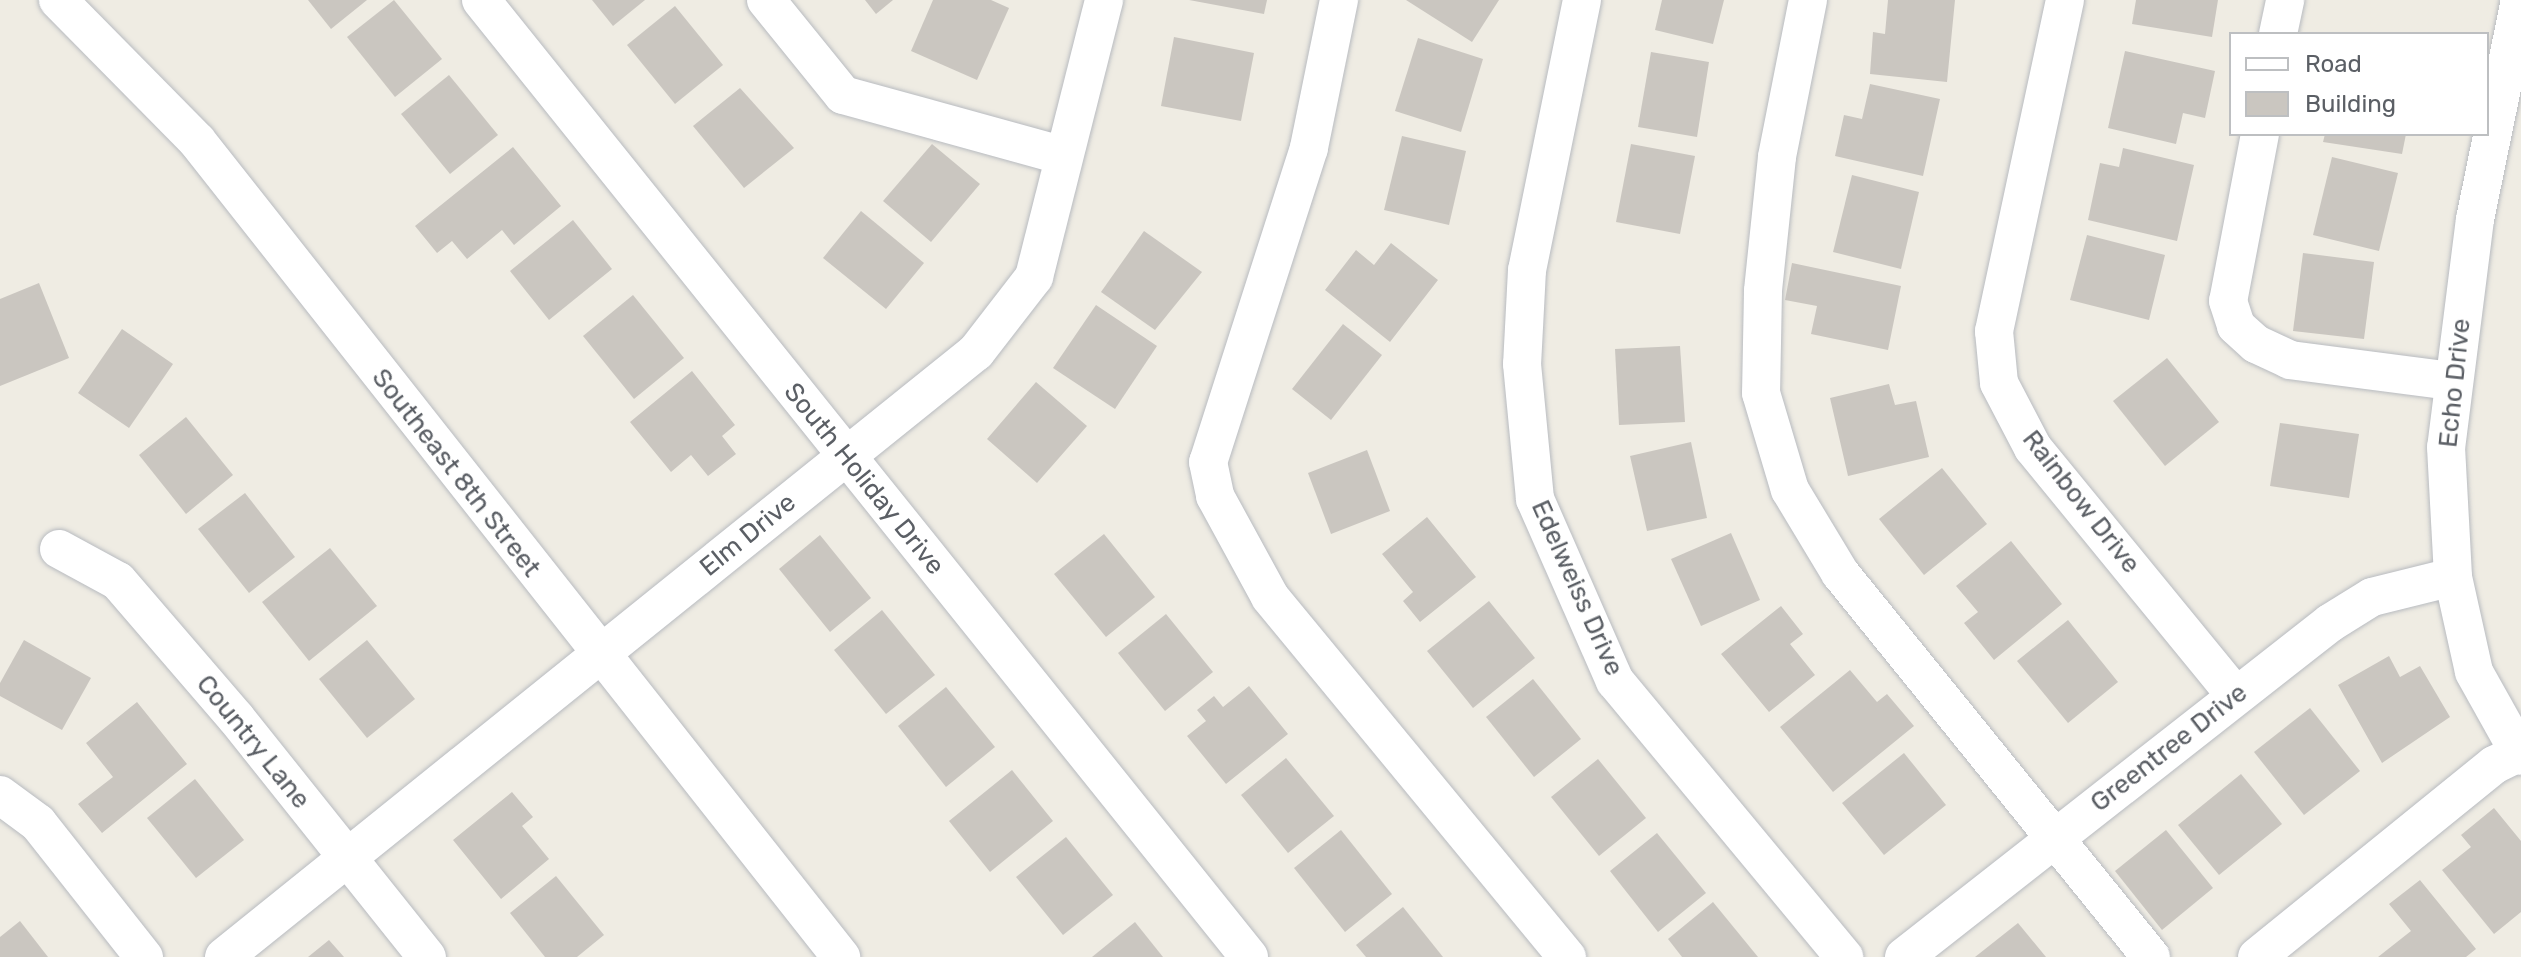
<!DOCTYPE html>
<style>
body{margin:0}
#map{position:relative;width:2521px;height:957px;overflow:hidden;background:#efece3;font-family:Rubik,sans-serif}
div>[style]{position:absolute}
.building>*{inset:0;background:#cac6c0}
.roads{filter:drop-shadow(0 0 2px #b8bbc0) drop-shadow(0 0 2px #b8bbc0)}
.minor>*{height:38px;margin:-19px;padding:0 19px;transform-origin:19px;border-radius:19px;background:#fff}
span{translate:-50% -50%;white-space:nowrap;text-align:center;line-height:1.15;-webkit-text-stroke:8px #fff;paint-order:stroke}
.street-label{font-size:26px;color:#5b5f65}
.legend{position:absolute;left:2229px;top:32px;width:260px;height:104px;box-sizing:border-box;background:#fff;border:2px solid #bdbfc1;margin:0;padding:10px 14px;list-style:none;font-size:24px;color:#5b5f65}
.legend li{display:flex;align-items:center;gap:16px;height:40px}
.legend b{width:40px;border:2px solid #bdbfc1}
</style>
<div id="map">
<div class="building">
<div style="clip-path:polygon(308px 0,367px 0,331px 29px)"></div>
<div style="clip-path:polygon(394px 0,442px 59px,395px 97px,347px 37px)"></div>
<div style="clip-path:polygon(592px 0,645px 0,613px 26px)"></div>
<div style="clip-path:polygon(865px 0,893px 0,876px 14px)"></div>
<div style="clip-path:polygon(933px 0,991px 0,1009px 8px,977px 80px,911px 51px)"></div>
<div style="clip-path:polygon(1189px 0,1267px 0,1264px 14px)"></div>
<div style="clip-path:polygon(1406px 0,1499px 0,1472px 42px)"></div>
<div style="clip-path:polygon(1662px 0,1724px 0,1713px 44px,1655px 30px)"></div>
<div style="clip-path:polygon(1888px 0,1955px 0,1947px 82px,1870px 74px,1873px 32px,1885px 34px)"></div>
<div style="clip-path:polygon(2136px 0,2218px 0,2212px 37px,2132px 24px)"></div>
<div style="clip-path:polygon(675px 6px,723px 65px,675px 104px,627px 45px)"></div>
<div style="clip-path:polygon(1174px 37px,1254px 53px,1241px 121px,1161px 106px)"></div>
<div style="clip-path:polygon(1418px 38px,1483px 59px,1461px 132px,1395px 111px)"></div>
<div style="clip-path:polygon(2125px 51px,2215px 71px,2205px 118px,2183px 113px,2176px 144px,2108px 128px)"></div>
<div style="clip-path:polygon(1651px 52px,1709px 62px,1697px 137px,1638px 127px)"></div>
<div style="clip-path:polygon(449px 75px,498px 135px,450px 174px,401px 114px)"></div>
<div style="clip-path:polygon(1870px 84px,1940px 99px,1923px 176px,1835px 156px,1844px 115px,1862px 119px)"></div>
<div style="clip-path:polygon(740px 88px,794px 148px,744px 188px,693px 126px)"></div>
<div style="clip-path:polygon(2325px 134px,2406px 134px,2402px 154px,2323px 142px)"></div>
<div style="clip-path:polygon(1402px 136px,1466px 151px,1449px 225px,1384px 210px)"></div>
<div style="clip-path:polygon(932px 144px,980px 184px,931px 242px,883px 201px)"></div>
<div style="clip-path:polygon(1631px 144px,1695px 156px,1680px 234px,1616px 222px)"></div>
<div style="clip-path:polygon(513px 147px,561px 206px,514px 245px,502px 230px,467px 259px,452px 241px,437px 253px,415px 226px)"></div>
<div style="clip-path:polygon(2123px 148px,2194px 165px,2177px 241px,2088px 220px,2100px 163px,2119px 167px)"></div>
<div style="clip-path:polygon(2332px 157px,2398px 173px,2379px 251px,2313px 235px)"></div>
<div style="clip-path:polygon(1852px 175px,1919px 192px,1901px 269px,1833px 252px)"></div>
<div style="clip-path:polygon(861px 211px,924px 263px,886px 309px,823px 258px)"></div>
<div style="clip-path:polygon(573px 220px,612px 269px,549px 320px,510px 271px)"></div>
<div style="clip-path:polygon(1144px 231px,1202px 272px,1155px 330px,1101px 292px)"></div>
<div style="clip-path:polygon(2087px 235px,2165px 255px,2149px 320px,2070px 300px)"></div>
<div style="clip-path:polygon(1391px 243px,1438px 280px,1390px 342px,1325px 290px,1356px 250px,1374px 265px)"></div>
<div style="clip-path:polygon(2303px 253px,2374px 262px,2364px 339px,2293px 331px)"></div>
<div style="clip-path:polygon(1792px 263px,1901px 286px,1888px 350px,1811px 334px,1817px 306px,1785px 300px)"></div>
<div style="clip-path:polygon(39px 283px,69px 358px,0 386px,0 299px)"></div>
<div style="clip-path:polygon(633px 295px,684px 358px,634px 399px,583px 336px)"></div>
<div style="clip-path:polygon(1096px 305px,1157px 346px,1115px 409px,1053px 368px)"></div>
<div style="clip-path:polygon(1343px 324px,1382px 355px,1331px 420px,1292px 389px)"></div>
<div style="clip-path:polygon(122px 329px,173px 364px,129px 428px,78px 393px)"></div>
<div style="clip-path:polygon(1680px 346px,1685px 422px,1619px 425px,1615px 349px)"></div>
<div style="clip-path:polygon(2167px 358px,2219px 422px,2165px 466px,2113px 401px)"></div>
<div style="clip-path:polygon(692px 371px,735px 425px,722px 436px,736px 454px,708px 476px,691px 455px,671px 472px,630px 422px)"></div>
<div style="clip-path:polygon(1036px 382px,1087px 426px,1037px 483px,987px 439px)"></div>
<div style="clip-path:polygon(1889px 384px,1895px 405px,1916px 401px,1929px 457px,1848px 476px,1830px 398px)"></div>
<div style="clip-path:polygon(186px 417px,233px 475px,186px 514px,139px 455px)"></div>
<div style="clip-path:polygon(2280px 423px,2359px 434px,2349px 498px,2270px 486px)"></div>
<div style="clip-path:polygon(1691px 442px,1707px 518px,1647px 531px,1630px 456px)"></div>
<div style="clip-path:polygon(1367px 450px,1390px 511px,1331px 534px,1308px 473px)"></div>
<div style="clip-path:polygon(1942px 468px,1987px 524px,1924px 575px,1879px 519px)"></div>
<div style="clip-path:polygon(245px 493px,295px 557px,249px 593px,198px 529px)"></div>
<div style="clip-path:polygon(1427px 517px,1476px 577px,1420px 622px,1403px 601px,1413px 592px,1382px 554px)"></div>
<div style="clip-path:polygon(1731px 533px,1760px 600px,1701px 626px,1671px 559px)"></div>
<div style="clip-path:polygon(1104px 534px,1155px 597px,1106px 637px,1054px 574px)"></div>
<div style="clip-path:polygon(820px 535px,871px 598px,830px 632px,779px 569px)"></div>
<div style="clip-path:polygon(2011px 541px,2062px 604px,1994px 660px,1964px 623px,1978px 612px,1956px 586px)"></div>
<div style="clip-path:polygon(330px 548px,377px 606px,309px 661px,262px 602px)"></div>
<div style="clip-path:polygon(1489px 601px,1535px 658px,1473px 708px,1427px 651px)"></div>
<div style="clip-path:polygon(1781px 606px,1803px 634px,1790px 644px,1815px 675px,1769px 712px,1721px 654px)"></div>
<div style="clip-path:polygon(882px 610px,935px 675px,886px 714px,834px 650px)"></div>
<div style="clip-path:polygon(1166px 614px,1213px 672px,1165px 711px,1118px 653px)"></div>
<div style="clip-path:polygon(2068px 620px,2118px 682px,2068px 723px,2017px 661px)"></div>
<div style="clip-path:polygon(24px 640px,91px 678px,62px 730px,0 696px,0 683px)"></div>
<div style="clip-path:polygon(367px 640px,415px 699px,367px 738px,319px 679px)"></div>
<div style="clip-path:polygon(2389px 656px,2400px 677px,2420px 666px,2450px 717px,2382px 763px,2338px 685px)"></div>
<div style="clip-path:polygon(1850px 670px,1877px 702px,1887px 694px,1914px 726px,1833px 792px,1780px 727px)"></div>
<div style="clip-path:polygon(1533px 679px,1581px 739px,1534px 777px,1486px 717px)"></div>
<div style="clip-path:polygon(1249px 686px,1288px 734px,1226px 784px,1187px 736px,1206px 721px,1197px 710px,1214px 696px,1223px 707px)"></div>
<div style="clip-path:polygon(946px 687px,995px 747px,946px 787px,898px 726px)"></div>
<div style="clip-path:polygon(137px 702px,187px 764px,102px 833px,78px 804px,113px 777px,86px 743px)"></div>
<div style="clip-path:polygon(2310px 708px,2360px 771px,2304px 815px,2254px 752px)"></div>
<div style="clip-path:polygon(1904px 753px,1946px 805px,1884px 855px,1842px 803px)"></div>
<div style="clip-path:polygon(1286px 758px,1334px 816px,1288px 853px,1241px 795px)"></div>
<div style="clip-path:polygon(1598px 759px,1646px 818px,1599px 856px,1551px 797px)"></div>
<div style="clip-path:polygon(1012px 770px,1053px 821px,990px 872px,949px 821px)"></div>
<div style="clip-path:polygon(2241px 774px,2282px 824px,2219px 875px,2178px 825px)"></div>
<div style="clip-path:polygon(195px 779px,244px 840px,196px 878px,147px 818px)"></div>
<div style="clip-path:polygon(512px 792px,533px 817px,522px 826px,549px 859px,501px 899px,453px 840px)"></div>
<div style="clip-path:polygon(2494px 808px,2521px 841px,2521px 912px,2494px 934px,2442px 870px,2471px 847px,2461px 835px)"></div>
<div style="clip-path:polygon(1341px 830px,1392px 894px,1345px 932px,1294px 868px)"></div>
<div style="clip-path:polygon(2166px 830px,2213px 888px,2162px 930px,2115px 871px)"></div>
<div style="clip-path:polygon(1657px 833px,1706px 893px,1658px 932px,1610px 871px)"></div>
<div style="clip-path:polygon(1066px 837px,1113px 895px,1063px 935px,1016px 877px)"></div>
<div style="clip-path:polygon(556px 876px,604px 935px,577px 957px,545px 957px,510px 913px)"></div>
<div style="clip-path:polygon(2420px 880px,2476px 949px,2466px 957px,2378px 957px,2411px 931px,2389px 904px)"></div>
<div style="clip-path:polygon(1713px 902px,1758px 957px,1682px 957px,1668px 939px)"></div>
<div style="clip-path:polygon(1403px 907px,1443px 957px,1366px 957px,1356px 945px)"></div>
<div style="clip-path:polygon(20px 921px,48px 957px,0 957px,0 937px)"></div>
<div style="clip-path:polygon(1135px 922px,1163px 957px,1092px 957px)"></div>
<div style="clip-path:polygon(2018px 923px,2046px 957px,1975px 957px)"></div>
<div style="clip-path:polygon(329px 940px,344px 957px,308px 957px)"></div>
</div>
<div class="roads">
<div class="minor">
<div style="left:58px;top:0;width:198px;rotate:45.4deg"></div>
<div style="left:197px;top:141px;width:1040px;rotate:51.72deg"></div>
<div style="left:481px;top:0;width:1227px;rotate:51.25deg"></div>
<div style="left:766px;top:0;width:122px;rotate:51deg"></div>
<div style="left:843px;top:95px;width:229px;rotate:15.4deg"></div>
<div style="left:1339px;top:0;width:151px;rotate:101.5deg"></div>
<div style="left:1309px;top:148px;width:330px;rotate:107.8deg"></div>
<div style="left:1208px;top:462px;width:35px;rotate:78deg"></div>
<div style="left:1215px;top:496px;width:115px;rotate:61.4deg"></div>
<div style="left:1270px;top:597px;width:467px;rotate:50.5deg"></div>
<div style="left:1582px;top:0;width:276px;rotate:101.5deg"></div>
<div style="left:1527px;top:270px;width:94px;rotate:93deg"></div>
<div style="left:1522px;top:364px;width:136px;rotate:84.5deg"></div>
<div style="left:1535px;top:499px;width:199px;rotate:66.3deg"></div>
<div style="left:1615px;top:681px;width:359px;rotate:50.3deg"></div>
<div style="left:1808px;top:0;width:160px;rotate:101.2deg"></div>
<div style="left:1777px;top:157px;width:135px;rotate:96deg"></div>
<div style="left:1763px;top:291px;width:102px;rotate:91.1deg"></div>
<div style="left:1761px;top:393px;width:101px;rotate:73.4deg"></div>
<div style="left:1790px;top:490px;width:97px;rotate:58.9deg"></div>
<div style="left:1840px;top:573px;width:494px;rotate:51deg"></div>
<div style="left:2065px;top:0;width:339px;rotate:102.1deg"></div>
<div style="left:1994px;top:331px;width:52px;rotate:84.5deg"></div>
<div style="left:1999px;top:383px;width:73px;rotate:62.4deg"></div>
<div style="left:2033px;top:448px;width:319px;rotate:50.7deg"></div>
<div style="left:2520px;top:0;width:224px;rotate:101.6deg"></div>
<div style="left:2475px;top:219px;width:230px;rotate:97.2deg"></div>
<div style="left:2446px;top:447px;width:130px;rotate:86.9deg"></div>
<div style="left:2453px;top:577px;width:97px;rotate:77.5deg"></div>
<div style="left:2474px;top:672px;width:96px;rotate:60.8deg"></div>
<div style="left:2278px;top:34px;width:35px;rotate:-78deg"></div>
<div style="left:2260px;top:134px;width:170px;rotate:100.8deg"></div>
<div style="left:2228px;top:301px;width:26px;rotate:72deg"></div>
<div style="left:2236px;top:326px;width:27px;rotate:42deg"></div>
<div style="left:2256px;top:344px;width:38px;rotate:25deg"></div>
<div style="left:2290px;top:360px;width:162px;rotate:7.4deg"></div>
<div style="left:59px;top:549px;width:67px;rotate:28.5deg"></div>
<div style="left:118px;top:581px;width:181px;rotate:49.3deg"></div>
<div style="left:236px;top:718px;width:306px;rotate:51.4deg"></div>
<div style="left:0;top:795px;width:47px;rotate:36.4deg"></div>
<div style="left:38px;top:823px;width:171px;rotate:51.7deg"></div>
<div style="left:224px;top:957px;width:965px;rotate:-38.82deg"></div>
<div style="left:976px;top:352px;width:95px;rotate:-52.3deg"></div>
<div style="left:1034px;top:277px;width:286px;rotate:-75.8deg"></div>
<div style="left:1904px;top:957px;width:541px;rotate:-38.1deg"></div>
<div style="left:2330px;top:623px;width:49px;rotate:-31.8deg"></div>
<div style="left:2372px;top:597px;width:83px;rotate:-13.9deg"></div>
<div style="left:2257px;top:957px;width:305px;rotate:-39deg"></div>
<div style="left:2494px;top:765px;width:28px;rotate:-26deg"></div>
</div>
</div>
<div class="street-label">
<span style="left:2455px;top:383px;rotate:-84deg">Echo Drive</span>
<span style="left:456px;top:473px;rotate:52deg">Southeast 8th Street</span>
<span style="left:864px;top:479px;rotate:51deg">South Holiday Drive</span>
<span style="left:2081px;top:502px;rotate:52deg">Rainbow Drive</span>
<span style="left:748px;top:535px;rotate:-39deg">Elm Drive</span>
<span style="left:1577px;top:588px;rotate:66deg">Edelweiss Drive</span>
<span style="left:253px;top:742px;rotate:51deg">Country Lane</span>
<span style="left:2169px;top:748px;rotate:-38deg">Greentree Drive</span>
</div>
<ul class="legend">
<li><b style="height:10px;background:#fff"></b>Road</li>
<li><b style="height:22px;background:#cac6c0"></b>Building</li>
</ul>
</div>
